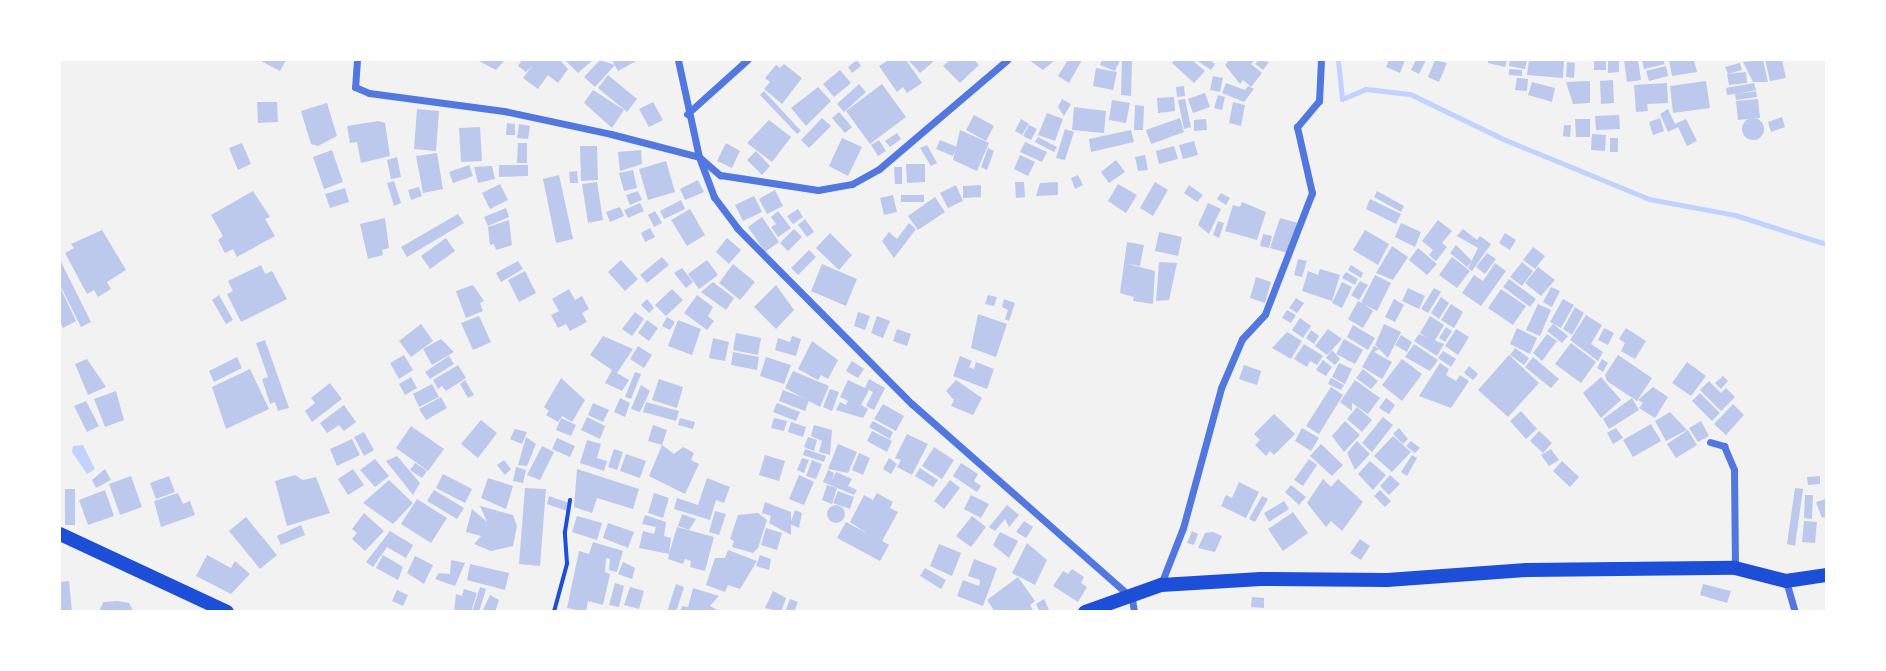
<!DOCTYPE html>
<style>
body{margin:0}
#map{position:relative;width:1886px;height:671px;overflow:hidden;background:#f2f2f2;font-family:"Fira Sans Condensed",sans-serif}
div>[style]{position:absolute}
.water>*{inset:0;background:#bfd3fe}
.stream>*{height:5px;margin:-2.5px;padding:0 2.5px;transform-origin:2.5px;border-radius:2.5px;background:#bfd3fe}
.building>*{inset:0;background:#bdc9ec}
.round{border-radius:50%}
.path>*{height:3.5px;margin:-1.75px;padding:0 1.75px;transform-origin:1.75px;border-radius:1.75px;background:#1d4ed8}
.minor>*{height:7px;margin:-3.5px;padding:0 3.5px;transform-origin:3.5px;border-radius:3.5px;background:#5277de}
.secondary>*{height:14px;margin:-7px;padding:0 7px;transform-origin:7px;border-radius:7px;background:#1d4ed8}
span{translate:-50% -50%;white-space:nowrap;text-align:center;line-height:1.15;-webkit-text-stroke:5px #fff;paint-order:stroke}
.frame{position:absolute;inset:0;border:61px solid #fff;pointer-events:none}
</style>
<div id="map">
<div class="water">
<div style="clip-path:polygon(83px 445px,95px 469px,87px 474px,72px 452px,73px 446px)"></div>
</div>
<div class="stream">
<div style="left:1338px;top:60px;width:39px;rotate:84deg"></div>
<div style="left:1342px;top:99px;width:26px;rotate:-23deg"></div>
<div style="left:1366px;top:89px;width:44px;rotate:6.5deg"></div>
<div style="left:1410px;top:94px;width:103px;rotate:25.8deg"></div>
<div style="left:1503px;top:139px;width:158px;rotate:22.3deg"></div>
<div style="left:1649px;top:199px;width:87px;rotate:10.5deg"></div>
<div style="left:1735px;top:215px;width:96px;rotate:17.7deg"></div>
</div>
<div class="building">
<div style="clip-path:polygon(259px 60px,286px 60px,280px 71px)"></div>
<div style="clip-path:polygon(477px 60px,505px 60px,496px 70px)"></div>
<div style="clip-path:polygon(522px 60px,560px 60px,568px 69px,558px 83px,548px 75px,538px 89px,523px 78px,533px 65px,526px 72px,518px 66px)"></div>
<div style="clip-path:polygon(565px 60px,593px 60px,578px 73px)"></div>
<div style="clip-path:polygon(600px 60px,615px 65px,595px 87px,584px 77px)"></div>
<div style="clip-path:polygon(612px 60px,638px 60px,618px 71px)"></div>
<div style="clip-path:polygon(857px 60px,861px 66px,852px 73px,848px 67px)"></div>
<div style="clip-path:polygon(889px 60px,906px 60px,922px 83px,907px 93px,903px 87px,897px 92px,879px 66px)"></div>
<div style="clip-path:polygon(908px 60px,931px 60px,933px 62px,920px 73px)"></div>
<div style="clip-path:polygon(950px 60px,974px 60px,979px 65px,960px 83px,943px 66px)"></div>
<div style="clip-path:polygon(1029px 60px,1055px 60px,1043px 70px)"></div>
<div style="clip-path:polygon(1068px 60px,1082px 60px,1069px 83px,1058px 76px)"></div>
<div style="clip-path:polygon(1102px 60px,1120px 60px,1115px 71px,1100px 65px)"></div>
<div style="clip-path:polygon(1122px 60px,1132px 61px,1131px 96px,1121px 95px)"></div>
<div style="clip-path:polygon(1175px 60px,1192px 60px,1205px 71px,1194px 83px,1172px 63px)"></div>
<div style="clip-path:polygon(1196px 60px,1209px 60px,1215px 64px,1211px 70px)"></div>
<div style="clip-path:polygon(1229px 60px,1255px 60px,1251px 64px,1262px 73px,1251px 87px,1243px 80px,1240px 84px,1225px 65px)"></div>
<div style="clip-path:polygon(1259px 60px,1269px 62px,1263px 70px,1255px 64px)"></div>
<div style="clip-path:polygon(1389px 60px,1405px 60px,1400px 73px,1386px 67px)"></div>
<div style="clip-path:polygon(1416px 60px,1426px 60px,1419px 74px,1411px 70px)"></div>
<div style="clip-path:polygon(1435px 60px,1447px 63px,1439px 82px,1428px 77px)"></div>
<div style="clip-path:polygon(1488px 60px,1507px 60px,1505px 67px,1488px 63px)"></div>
<div style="clip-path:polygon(1510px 60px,1527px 60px,1525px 69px,1509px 66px)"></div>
<div style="clip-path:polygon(1529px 60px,1564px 60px,1563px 78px,1527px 75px)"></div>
<div style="clip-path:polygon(1594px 60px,1606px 60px,1606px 70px,1594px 70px)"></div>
<div style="clip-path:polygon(1608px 60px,1619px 60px,1619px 72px,1608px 73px)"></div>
<div style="clip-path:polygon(1624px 60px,1638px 60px,1641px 80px,1627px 82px)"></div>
<div style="clip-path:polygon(1642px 60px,1663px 60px,1665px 64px,1644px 69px)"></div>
<div style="clip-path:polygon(1669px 60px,1694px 60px,1697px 72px,1672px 76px)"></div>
<div style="clip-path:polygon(1763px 60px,1768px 82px,1753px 82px,1743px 62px)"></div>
<div style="clip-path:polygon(1765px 60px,1782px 60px,1786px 78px,1770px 81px)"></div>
<div style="clip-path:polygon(1567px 62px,1575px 63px,1574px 78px,1566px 77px)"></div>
<div style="clip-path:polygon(1740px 63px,1742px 70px,1728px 74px,1725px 67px)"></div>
<div style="clip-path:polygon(784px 64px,802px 78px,782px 104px,764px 89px,770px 82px,765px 78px,776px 65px,780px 68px)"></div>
<div style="clip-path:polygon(1666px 66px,1668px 76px,1649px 81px,1646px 71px)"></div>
<div style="clip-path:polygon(1096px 68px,1117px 72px,1113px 90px,1093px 86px)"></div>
<div style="clip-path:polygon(1509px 69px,1522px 70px,1522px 76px,1509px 75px)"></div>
<div style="clip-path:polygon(840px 70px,851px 83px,834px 97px,823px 84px)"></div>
<div style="clip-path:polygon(1746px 72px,1747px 83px,1729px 85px,1727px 74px)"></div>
<div style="clip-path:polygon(608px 75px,637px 99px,627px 112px,598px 88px)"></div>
<div style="clip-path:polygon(1213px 76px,1223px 78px,1220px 92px,1210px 90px)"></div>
<div style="clip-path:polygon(1517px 78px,1528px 79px,1527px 91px,1515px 90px)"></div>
<div style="clip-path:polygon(1613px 80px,1614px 103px,1601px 104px,1600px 81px)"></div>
<div style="clip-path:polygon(1590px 81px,1590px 103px,1573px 104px,1566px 82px)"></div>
<div style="clip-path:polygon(1706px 81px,1710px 108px,1673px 113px,1670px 86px)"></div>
<div style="clip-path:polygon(1532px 82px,1555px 88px,1552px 102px,1528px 95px)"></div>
<div style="clip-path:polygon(1226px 83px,1245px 90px,1248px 86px,1254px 89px,1244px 102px,1222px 93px)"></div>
<div style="clip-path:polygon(1667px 83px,1668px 103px,1647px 104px,1648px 111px,1636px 112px,1634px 85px)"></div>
<div style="clip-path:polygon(1754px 83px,1756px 90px,1738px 94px,1756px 91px,1757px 97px,1736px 100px,1735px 94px,1727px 95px,1726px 88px)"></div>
<div style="clip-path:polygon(859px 84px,866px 92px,844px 112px,837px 104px)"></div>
<div style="clip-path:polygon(882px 84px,906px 117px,870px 144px,846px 111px)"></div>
<div style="clip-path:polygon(1184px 86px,1185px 96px,1177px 97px,1176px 87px)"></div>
<div style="clip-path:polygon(818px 87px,831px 101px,806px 126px,791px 108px)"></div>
<div style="clip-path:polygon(593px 90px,624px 110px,612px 128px,584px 103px)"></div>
<div style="clip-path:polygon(764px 91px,801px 131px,797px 134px,760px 95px)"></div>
<div style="clip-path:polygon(1205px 93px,1210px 107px,1193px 113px,1188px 99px)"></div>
<div style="clip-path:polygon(1218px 95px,1225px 97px,1222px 110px,1214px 108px)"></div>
<div style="clip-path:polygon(1174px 97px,1175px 111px,1158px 113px,1157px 98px)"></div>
<div style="clip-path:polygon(1062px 99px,1071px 104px,1064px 116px,1058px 107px)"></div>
<div style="clip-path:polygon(1185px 99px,1191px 127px,1184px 129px,1178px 100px)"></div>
<div style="clip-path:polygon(1758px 99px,1760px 118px,1738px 120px,1736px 101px)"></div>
<div style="clip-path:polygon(1112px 100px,1130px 103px,1126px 123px,1109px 120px)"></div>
<div style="clip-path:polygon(257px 102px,277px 102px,278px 122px,258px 123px)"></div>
<div style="clip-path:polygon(653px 102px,663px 120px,649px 127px,639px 109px)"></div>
<div style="clip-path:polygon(1233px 102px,1245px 105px,1241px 126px,1229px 123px)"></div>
<div style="clip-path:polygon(327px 103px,337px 136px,318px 146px,311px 144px,301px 111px)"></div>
<div style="clip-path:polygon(1135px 105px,1144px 106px,1143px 130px,1134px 130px)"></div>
<div style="clip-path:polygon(1074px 107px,1106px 111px,1104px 133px,1072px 130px)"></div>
<div style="clip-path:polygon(417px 109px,439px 111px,436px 151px,414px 149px)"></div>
<div style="clip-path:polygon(1668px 109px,1675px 124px,1686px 119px,1697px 141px,1687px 146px,1678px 127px,1668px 132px,1660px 114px)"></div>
<div style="clip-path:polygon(839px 112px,852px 127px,845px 133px,832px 118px)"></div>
<div style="clip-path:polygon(1047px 113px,1063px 119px,1055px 141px,1038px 135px)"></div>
<div style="clip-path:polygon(974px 115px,994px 126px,986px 141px,966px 130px)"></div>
<div style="clip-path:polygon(1619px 115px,1620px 129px,1596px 130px,1595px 116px)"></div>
<div style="clip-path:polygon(1782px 117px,1785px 127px,1771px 132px,1768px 122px)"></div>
<div style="clip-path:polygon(822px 118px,831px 126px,809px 148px,801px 140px)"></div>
<div style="clip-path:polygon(1180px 118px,1184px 132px,1151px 144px,1146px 130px)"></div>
<div style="clip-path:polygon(1660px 118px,1664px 131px,1653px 135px,1649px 122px)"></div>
<div class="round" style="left:1742px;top:118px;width:22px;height:22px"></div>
<div style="clip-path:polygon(1021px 119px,1029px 124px,1022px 135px,1015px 131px)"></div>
<div style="clip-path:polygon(1206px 119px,1207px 130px,1194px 131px,1194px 120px)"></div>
<div style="clip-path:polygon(1575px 119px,1590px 119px,1590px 137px,1576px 137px)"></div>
<div style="clip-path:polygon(769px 120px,791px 137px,772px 162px,747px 143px)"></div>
<div style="clip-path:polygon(379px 121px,385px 123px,390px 156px,361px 163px,357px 142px,350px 143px,347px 126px)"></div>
<div style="clip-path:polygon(507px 123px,515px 124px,515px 135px,506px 135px)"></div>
<div style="clip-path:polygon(519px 124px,530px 126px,528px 139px,517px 138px)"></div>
<div style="clip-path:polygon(1029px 125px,1037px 129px,1031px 140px,1023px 136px)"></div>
<div style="clip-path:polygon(1564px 125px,1571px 125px,1570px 137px,1563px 136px)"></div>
<div style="clip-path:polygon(480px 127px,482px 161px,461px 162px,459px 128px)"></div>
<div style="clip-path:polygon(1065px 129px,1074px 132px,1065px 160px,1056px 158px)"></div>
<div style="clip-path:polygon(960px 130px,989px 143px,977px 171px,953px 160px)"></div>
<div style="clip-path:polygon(1131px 130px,1134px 142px,1091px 152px,1089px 139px)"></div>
<div style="clip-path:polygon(897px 133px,901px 139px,890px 147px,885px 141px)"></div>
<div style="clip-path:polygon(1592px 134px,1606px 135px,1605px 151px,1591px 150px)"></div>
<div style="clip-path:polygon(1038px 137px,1057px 147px,1054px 152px,1035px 142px)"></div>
<div style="clip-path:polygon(842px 138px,862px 147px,848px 176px,829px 166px)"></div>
<div style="clip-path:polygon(1610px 138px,1618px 138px,1618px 152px,1610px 152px)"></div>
<div style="clip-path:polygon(879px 140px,886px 151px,878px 156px,871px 145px)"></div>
<div style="clip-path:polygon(940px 140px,957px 147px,953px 156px,936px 149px)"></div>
<div style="clip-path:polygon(1194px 141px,1198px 155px,1183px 159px,1179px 145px)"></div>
<div style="clip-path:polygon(1025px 142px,1047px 152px,1042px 162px,1020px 152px)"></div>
<div style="clip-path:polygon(242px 143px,251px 164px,238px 170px,229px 148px)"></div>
<div style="clip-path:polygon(518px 143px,527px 143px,527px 163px,517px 163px)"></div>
<div style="clip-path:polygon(726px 143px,740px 151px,732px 168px,717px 161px)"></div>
<div style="clip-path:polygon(927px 145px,937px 163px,931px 166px,920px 148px)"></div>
<div style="clip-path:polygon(580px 146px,597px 146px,598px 180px,581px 181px)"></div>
<div style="clip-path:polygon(1174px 146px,1178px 159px,1159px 164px,1156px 151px)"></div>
<div style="clip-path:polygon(988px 148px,994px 151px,987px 170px,981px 167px)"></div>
<div style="clip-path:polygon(332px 150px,343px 182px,324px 189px,313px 157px)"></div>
<div style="clip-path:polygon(641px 150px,642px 164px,620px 171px,618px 152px)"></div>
<div style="clip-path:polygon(756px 151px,770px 166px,762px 175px,747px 160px)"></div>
<div style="clip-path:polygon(437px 153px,443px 189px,423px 193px,416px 156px)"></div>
<div style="clip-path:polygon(1020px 155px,1035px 162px,1028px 176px,1014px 169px)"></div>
<div style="clip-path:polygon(1145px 155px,1148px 170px,1138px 171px,1135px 157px)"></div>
<div style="clip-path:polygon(397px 157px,401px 177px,391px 179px,387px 160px)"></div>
<div style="clip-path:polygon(1116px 160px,1125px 172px,1109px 183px,1101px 172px)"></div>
<div style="clip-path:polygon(666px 161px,675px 192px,648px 200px,639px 169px)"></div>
<div style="clip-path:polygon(906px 164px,925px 164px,925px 182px,907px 183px)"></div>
<div style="clip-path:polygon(469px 165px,473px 176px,453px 183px,449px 172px)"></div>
<div style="clip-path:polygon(499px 165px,528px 165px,528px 176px,499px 177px)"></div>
<div style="clip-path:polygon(492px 166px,495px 179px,478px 183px,474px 167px)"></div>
<div style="clip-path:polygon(894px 167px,902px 167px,902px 184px,895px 184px)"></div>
<div style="clip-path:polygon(633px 170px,637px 188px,624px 191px,619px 173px)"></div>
<div style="clip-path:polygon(577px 171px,578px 183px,570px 183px,569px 172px)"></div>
<div style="clip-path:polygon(559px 175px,573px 239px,556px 243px,543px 179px)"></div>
<div style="clip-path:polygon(1078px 175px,1083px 185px,1075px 189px,1071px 178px)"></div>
<div style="clip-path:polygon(698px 180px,704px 192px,685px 200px,680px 189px)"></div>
<div style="clip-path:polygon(394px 181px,401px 203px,394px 206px,387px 183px)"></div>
<div style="clip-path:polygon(597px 182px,603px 220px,588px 223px,582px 184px)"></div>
<div style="clip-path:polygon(1015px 182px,1024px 182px,1025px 197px,1016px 198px)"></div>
<div style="clip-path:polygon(1058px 182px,1058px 195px,1036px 196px,1040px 183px)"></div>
<div style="clip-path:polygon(1155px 182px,1168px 190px,1153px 216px,1140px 208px)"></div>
<div style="clip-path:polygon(500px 184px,508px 200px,490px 209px,482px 193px)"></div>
<div style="clip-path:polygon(1118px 184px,1137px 195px,1126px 213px,1108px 201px)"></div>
<div style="clip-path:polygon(956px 185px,963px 201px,948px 208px,940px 193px)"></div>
<div style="clip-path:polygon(981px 185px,981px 197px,963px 198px,963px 186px)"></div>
<div style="clip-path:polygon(1189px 185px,1203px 195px,1197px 202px,1184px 193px)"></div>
<div style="clip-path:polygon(419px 187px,422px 196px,411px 200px,408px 190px)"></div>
<div style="clip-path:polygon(345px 188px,349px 202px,330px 208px,325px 194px)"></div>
<div style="clip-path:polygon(775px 190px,783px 206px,767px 214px,759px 199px)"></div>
<div style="clip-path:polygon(253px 191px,270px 217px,265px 219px,275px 236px,237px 257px,233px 249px,225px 253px,218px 240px,223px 236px,211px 215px)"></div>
<div style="clip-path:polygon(638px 191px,642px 200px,630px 205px,626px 195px)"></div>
<div style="clip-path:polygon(1377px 191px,1404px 206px,1401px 212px,1374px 197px)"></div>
<div style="clip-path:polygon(1221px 193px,1230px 198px,1226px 205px,1217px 199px)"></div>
<div style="clip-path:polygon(893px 195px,897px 212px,884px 215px,880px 198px)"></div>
<div style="clip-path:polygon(901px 195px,924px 195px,924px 202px,901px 202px)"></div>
<div style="clip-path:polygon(754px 196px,762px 212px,743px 221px,735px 205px)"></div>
<div style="clip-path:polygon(935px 197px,945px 212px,918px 230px,908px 216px)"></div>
<div style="clip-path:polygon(1370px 199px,1401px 214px,1396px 224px,1366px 209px)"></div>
<div style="clip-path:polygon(681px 200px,685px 209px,664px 219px,660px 211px)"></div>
<div style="clip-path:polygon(1242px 202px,1266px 212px,1257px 240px,1225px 231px,1233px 205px,1240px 207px)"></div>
<div style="clip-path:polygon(640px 203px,644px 211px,628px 218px,624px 210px)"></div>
<div style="clip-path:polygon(1208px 203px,1221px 209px,1209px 234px,1198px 225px)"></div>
<div style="clip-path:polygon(620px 207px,624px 216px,610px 222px,606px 212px)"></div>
<div style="clip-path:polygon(506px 208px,509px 217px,488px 226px,484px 217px)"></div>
<div style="clip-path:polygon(690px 209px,705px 235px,687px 246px,671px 220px)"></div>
<div style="clip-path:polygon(798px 209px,803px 217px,793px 224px,787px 216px)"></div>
<div style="clip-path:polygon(655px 211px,662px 223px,654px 227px,648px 215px)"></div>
<div style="clip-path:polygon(778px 211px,791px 228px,778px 237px,771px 227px,776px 224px,771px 217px)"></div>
<div style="clip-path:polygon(458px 214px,464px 223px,407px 257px,401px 247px)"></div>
<div style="clip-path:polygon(762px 217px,779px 242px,765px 252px,748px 227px)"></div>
<div style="clip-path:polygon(385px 218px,389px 248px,382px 250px,383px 255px,368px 259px,360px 224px)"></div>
<div style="clip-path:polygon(1280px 218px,1298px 223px,1288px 253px,1270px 248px)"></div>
<div style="clip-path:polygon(805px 219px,814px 232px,807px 237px,798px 225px)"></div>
<div style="clip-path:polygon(509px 220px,512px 245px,496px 250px,494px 244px,490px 245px,488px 227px)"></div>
<div style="clip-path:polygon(1438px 220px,1452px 231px,1442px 243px,1447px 247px,1436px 261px,1429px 255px,1433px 250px,1422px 241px)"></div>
<div style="clip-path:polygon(1218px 221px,1224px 223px,1219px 238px,1213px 235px)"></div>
<div style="clip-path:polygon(909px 223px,916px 229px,894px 258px,882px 241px,889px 232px,897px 239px)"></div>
<div style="clip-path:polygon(1401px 223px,1421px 232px,1415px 247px,1395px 237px)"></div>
<div style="clip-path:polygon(650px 228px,655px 237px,645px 242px,641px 233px)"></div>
<div style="clip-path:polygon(794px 229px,802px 237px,788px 251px,780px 243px)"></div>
<div style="clip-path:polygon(1463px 229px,1477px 240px,1480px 236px,1491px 244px,1472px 271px,1468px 268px,1478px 248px,1457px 236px)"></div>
<div style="clip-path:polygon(102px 230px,126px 270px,107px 282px,111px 289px,98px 297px,94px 290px,87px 294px,65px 253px,74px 248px,71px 244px)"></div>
<div style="clip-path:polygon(1365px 230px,1389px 244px,1378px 265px,1353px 250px)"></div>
<div style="clip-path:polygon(1159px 232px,1182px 237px,1178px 256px,1155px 251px)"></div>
<div style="clip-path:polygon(830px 233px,852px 255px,839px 270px,816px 248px)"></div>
<div style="clip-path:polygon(1505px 233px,1516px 240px,1510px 250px,1499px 243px)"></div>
<div style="clip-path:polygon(1263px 234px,1272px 236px,1269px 248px,1260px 246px)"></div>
<div style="clip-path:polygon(446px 238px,455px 251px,430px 269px,421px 256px)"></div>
<div style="clip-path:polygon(727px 238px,741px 250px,729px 264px,716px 252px)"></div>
<div style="clip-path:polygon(1127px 242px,1144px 245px,1140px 266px,1128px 264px,1155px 271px,1153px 304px,1133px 301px,1134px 297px,1120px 293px)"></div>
<div style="clip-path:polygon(1456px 245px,1472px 261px,1467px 267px,1450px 253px)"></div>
<div style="clip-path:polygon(1392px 246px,1408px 257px,1393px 280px,1376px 273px)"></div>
<div style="clip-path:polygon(1533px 247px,1545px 256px,1535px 269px,1523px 260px)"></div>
<div style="clip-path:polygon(1418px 248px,1437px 264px,1427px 275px,1409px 260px)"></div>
<div style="clip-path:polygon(809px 250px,816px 257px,798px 275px,791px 268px)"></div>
<div style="clip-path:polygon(1487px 253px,1496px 259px,1485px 274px,1476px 267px)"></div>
<div style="clip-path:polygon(662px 257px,669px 265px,647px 283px,640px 275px)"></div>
<div style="clip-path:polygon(1452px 257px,1470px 271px,1457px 288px,1439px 275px)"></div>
<div style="clip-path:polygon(1298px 259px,1307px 261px,1302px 277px,1294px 275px)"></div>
<div style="clip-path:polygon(60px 260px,91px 322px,81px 327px,60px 285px)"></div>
<div style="clip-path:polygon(621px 260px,638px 279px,625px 291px,608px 272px)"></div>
<div style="clip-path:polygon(707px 260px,718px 275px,699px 289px,688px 274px)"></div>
<div style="clip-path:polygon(518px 261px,523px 269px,501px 282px,496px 273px)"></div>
<div style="clip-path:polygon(1159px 262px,1177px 263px,1169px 300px,1156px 301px)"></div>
<div style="clip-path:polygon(1522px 262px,1533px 271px,1522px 286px,1510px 277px)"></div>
<div style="clip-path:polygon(1495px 263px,1506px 271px,1481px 306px,1462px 293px,1474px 275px,1483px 281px)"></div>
<div style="clip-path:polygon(733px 264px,755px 282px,740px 300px,719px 283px)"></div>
<div style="clip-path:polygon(822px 264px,857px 279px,846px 306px,811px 291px)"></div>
<div style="clip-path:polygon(261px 265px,265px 274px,272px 271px,287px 299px,241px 322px,227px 294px,233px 291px,228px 281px)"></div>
<div style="clip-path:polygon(1351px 265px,1363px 273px,1361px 278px,1348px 270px)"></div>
<div style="clip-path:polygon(1538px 267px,1555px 280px,1541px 296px,1525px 283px)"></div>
<div style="clip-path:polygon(682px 268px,693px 282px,686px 288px,674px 273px)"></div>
<div style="clip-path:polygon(1320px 269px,1340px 275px,1332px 301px,1302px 291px,1308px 271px,1318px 275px)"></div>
<div style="clip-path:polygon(525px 271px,536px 293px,519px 302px,508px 280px)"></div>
<div style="clip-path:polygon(1346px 272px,1358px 279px,1355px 285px,1342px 278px)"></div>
<div style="clip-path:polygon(1375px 275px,1391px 283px,1377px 311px,1365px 305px,1373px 311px,1363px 328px,1348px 319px,1358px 301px,1361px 303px)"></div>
<div style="clip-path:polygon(1256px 277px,1271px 282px,1265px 303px,1250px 298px)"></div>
<div style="clip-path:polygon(1509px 279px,1536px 299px,1530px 307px,1503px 287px)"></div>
<div style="clip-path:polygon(1360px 281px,1368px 285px,1359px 300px,1351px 295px)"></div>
<div style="clip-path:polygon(713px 282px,734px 298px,726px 310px,701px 292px)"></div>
<div style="clip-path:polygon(1342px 282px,1352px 287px,1342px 308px,1332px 303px)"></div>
<div style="clip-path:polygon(473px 285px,484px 301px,480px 303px,483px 311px,466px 318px,456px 291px)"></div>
<div style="clip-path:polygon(776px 285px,794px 310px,776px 329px,754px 307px)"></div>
<div style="clip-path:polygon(60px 287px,76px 321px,63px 328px,60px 321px)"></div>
<div style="clip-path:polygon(1551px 287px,1560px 291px,1552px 307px,1543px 302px)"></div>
<div style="clip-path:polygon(1408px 288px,1425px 296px,1419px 309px,1402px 301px)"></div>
<div style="clip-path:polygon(1434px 288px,1441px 292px,1428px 313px,1421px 309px)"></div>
<div style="clip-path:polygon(569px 289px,575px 300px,582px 296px,589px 309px,582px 313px,587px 322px,570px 331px,566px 324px,558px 328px,551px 315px,559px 311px,552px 299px)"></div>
<div style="clip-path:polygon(672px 289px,683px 300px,666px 316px,655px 305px)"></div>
<div style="clip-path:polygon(1501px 289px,1526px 306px,1513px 325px,1488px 308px)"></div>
<div style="clip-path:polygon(219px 295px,233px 320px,226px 324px,212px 300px)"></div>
<div style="clip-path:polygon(697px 295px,713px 307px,708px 316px,714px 321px,707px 330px,684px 313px)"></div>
<div style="clip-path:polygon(988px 295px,997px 297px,994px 306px,985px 304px)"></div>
<div style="clip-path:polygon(1441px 297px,1449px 303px,1439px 319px,1431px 313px)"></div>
<div style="clip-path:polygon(1296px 298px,1304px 303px,1297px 313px,1289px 308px)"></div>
<div style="clip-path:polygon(647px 299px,654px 308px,649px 313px,641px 305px)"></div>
<div style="clip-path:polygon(1004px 299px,1015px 303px,1009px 321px,1005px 319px,1008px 310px,1002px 307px)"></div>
<div style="clip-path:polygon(1394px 299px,1404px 305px,1395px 322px,1385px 317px)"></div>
<div style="clip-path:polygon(1563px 299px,1574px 305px,1561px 328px,1550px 322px)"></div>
<div style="clip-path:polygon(1451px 304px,1463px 312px,1454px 328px,1441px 320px)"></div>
<div style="clip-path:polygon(1538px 304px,1551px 310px,1540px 336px,1526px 330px)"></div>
<div style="clip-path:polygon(1575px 307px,1584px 313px,1572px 335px,1563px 329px)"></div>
<div style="clip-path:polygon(1287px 310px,1296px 315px,1291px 323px,1282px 318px)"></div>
<div style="clip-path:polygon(635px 312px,644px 319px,632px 336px,622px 329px)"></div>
<div style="clip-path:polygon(858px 312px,870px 316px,865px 330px,854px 326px)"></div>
<div style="clip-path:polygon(978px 314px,1007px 324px,996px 357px,971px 348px)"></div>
<div style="clip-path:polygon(1586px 315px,1602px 325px,1591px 344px,1603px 352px,1598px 361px,1570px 340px)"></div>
<div style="clip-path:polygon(479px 316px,491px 342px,473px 350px,461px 323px)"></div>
<div style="clip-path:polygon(877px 316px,890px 321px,883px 338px,871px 333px)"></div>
<div style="clip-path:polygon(1430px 316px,1444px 325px,1434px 342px,1420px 333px)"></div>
<div style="clip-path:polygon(667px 317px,675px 322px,670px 330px,662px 326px)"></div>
<div style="clip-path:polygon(1300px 318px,1311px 326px,1303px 338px,1292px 330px)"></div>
<div style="clip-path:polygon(647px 320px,658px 328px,649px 341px,638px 333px)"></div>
<div style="clip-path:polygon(678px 320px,701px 329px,692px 355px,668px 346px)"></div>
<div style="clip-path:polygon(421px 324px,433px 341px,411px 357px,399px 341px)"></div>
<div style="clip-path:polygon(1384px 324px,1401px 332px,1388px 358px,1375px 345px)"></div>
<div style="clip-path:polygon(1553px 324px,1568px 336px,1562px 343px,1547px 331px)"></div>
<div style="clip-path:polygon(1353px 325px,1375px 338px,1368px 350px,1347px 337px)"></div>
<div style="clip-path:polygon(1446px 327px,1452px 331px,1445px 342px,1439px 338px)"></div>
<div style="clip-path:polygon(1517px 328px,1537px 338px,1530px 354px,1510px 344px)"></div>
<div style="clip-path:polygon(1604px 328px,1614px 333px,1608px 345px,1598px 340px)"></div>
<div style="clip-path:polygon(1626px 328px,1646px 341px,1635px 359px,1621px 351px,1625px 343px,1619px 339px)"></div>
<div style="clip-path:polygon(897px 329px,911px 334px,907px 346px,893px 341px)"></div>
<div style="clip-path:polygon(1328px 329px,1342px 339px,1327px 355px,1315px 346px)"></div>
<div style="clip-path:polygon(1456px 329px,1469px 337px,1458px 355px,1445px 346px)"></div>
<div style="clip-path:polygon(1311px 330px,1319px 336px,1314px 344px,1306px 338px)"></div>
<div style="clip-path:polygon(1287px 332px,1302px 341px,1291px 359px,1272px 348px)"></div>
<div style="clip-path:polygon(736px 333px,761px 338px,758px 355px,733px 350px)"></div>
<div style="clip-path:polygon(1419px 334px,1444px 344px,1437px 356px,1414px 341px)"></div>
<div style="clip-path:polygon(1547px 334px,1557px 341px,1542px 361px,1533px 353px)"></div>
<div style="clip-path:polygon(1401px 335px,1412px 342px,1407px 352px,1395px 345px)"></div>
<div style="clip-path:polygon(603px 336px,633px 349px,617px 373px,629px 380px,622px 391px,605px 383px,612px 370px,590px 355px)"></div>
<div style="clip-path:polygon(792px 336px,801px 339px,796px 356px,775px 350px,778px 338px,790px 342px)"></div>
<div style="clip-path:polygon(713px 338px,729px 342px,725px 361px,709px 358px)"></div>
<div style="clip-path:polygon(441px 339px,454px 352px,432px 365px,423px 349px)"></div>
<div style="clip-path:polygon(1344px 339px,1363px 350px,1355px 364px,1336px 354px)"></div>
<div style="clip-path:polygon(265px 340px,289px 408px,278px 411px,275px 402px,270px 404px,262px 379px,268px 377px,256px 343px)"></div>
<div style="clip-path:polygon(812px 341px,838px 360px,828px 379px,821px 375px,818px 380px,798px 369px)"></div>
<div style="clip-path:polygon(1571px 343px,1596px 362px,1581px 383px,1555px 364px)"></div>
<div style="clip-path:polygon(1304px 344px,1323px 356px,1317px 365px,1310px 361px,1307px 367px,1294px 359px)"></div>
<div style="clip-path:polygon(1414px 344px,1438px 360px,1430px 371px,1405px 357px)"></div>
<div style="clip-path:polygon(638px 346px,652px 355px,644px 368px,630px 359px)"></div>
<div style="clip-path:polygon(1374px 346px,1379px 349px,1374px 352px,1392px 362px,1382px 379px,1362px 367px)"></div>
<div style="clip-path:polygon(1515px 348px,1529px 358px,1524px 365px,1510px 355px)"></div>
<div style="clip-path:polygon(1332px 350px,1340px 359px,1335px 365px,1326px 358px)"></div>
<div style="clip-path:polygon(1443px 351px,1456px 359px,1451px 367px,1438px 358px)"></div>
<div style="clip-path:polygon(733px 352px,759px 357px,757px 370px,731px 365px)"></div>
<div style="clip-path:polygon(404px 355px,413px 370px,399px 379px,390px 363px)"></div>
<div style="clip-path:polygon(1509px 355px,1539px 383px,1508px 417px,1478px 390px)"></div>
<div style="clip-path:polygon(1618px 355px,1652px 378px,1637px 401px,1607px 381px,1605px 375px)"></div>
<div style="clip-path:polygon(449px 356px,454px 364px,430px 379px,425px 372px)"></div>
<div style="clip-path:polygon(960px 356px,972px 361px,969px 367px,974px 369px,976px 362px,994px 369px,987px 389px,953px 376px)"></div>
<div style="clip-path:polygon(237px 357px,242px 368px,214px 382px,209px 371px)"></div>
<div style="clip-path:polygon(766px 357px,791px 365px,784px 384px,760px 376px)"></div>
<div style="clip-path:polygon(1533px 357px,1559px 379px,1551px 388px,1525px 367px)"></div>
<div style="clip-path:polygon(87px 359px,106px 387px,88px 395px,75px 364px)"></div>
<div style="clip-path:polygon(1402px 359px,1422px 374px,1402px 401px,1382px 385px)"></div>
<div style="clip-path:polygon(1602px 359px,1608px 363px,1603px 372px,1597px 368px)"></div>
<div style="clip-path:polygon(1323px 360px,1332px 367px,1326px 376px,1316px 370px)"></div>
<div style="clip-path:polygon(852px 361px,864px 369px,858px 378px,846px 371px)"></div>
<div style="clip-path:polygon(1687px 362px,1706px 376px,1691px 396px,1672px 383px)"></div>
<div style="clip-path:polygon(1339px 363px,1352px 369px,1345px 384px,1332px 377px)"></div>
<div style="clip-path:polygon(1440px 363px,1449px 369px,1446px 375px,1456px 381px,1460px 375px,1469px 381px,1451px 408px,1419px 396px)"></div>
<div style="clip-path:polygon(458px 365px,466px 378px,446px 391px,442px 386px,438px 389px,433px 380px)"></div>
<div style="clip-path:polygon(1244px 365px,1261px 371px,1257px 385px,1239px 379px)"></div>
<div style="clip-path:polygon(1469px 366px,1478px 374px,1473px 380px,1464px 373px)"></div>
<div style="clip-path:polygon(250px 369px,269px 409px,226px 429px,212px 387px)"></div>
<div style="clip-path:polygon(1363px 369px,1378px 381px,1371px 389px,1356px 378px)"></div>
<div style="clip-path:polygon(793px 371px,829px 386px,820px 407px,785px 388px)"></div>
<div style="clip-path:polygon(635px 372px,641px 374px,631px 399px,625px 397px)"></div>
<div style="clip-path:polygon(1723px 376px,1728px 381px,1721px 389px,1715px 383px)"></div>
<div style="clip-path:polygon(411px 377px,417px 388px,405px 395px,399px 384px)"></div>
<div style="clip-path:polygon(1601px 377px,1621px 400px,1601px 418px,1583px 393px)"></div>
<div style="clip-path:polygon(561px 378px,585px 400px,572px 422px,562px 416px,558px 422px,546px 415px,549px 411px,544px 407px)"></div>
<div style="clip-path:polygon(1331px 378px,1344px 385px,1341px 390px,1328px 384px)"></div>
<div style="clip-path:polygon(659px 379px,683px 387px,677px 408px,652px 400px)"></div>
<div style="clip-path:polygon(869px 379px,885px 388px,874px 410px,866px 406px,873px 392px,869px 390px,861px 405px,868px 409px,863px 418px,836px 410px,840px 402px,846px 405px,848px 401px,840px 397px,848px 380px,865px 388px)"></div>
<div style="clip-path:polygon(465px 380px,474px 395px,468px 398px,460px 384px)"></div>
<div style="clip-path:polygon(956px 380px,982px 398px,973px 415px,951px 406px,954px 400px,946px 391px)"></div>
<div style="clip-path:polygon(1355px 380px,1380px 398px,1368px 414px,1352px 403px,1352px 411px,1340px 402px)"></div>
<div style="clip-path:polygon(1709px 381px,1721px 393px,1726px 388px,1735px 397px,1721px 411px,1700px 390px)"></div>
<div style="clip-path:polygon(330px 383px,342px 399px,312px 422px,305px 411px,315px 403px,311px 398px)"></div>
<div style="clip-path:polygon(432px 384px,439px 397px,419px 407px,413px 394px)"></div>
<div style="clip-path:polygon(641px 385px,650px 391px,640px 412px,631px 409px)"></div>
<div style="clip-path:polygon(1331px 387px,1343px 395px,1319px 434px,1306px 426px)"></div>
<div style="clip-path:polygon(1653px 387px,1668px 397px,1655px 418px,1639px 408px,1643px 403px,1638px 400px)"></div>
<div style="clip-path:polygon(830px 389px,839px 392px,832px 411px,823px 407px)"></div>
<div style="clip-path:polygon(783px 390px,809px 400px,805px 411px,779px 401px)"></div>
<div style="clip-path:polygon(116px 391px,124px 420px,105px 427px,94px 399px)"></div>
<div style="clip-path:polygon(1700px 393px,1720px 413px,1712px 421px,1692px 401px)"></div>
<div style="clip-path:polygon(441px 397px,447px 408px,426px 420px,419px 409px)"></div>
<div style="clip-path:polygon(620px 398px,630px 403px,625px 417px,614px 412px)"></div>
<div style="clip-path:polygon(1386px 398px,1395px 405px,1389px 414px,1379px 408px)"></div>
<div style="clip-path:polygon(1632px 398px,1639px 410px,1609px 429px,1603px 419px)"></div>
<div style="clip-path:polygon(86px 401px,99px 426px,87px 432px,74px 406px)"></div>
<div style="clip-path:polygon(646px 402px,679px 411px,676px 421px,643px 412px)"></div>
<div style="clip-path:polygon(593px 403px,609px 410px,603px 422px,588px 415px)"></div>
<div style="clip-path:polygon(777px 403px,800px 412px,796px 421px,773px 412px)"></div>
<div style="clip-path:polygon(883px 404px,904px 416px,896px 431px,874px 419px)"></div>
<div style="clip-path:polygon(1733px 404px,1744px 415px,1726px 435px,1714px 424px)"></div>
<div style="clip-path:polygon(344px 405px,356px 422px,344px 431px,339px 425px,327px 433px,320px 423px)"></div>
<div style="clip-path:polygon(1357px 407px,1372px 420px,1362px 432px,1347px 419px)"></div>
<div style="clip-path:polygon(1521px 411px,1537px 429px,1526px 439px,1510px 421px)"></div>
<div style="clip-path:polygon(1670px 412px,1687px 430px,1666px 441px,1655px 421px)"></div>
<div style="clip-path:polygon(1274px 414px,1295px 434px,1274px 455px,1270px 451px,1266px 456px,1255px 445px,1260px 440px,1254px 434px)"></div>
<div style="clip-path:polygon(587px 417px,605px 426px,600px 439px,581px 430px)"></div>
<div style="clip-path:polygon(1383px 417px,1393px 425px,1372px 452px,1362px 443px)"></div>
<div style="clip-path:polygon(561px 418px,576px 425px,571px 436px,556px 430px)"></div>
<div style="clip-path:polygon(680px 418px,695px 422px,693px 429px,678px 425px)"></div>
<div style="clip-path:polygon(774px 418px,787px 421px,784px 431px,771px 428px)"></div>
<div style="clip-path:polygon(481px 420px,497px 433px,478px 458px,461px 444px)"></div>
<div style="clip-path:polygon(873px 421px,893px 432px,890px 439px,869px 427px)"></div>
<div style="clip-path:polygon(1345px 421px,1360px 435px,1344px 452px,1332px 436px)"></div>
<div style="clip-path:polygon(1701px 421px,1709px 436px,1698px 442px,1689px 428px)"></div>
<div style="clip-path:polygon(791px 422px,806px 427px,803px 437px,788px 432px)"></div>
<div style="clip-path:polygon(1651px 424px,1661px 441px,1633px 457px,1623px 440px)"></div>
<div style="clip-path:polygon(653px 425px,667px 430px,662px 445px,674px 454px,683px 447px,694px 453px,691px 460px,699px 464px,685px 494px,649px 476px,662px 445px,648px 441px)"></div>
<div style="clip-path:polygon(814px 425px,832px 430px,830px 455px,819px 452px,822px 441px,811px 436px)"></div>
<div style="clip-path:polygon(411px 426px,444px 449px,428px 471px,396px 448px)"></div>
<div style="clip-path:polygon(1302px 428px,1319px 438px,1311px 451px,1295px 441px)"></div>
<div style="clip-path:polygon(1399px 428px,1408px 439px,1403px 444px,1393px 434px)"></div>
<div style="clip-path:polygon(1616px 428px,1623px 438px,1613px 444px,1607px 433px)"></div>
<div style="clip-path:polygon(515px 429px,527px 432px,522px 444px,510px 439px)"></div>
<div style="clip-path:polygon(1688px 430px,1697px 445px,1676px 458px,1667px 444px)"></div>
<div style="clip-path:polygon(872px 431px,892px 441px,887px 452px,867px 441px)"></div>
<div style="clip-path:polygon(1539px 431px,1552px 443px,1543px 453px,1530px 441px)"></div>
<div style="clip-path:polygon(364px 432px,374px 450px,364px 456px,354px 437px)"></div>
<div style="clip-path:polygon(907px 434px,928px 444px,912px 475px,897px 467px,901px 460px,895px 458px)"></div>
<div style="clip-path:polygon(1393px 436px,1411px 452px,1392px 472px,1374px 456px)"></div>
<div style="clip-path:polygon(526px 437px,536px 444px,527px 466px,518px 465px)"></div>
<div style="clip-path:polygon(808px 437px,817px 440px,814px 451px,804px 447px)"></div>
<div style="clip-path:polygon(557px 438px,575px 446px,570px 457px,552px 449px)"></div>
<div style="clip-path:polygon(352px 439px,360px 455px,337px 466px,330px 449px)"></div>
<div style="clip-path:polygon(587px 440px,601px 444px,597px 458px,607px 461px,604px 471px,580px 463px)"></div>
<div style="clip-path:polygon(1357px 441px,1370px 454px,1355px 470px,1347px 453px)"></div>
<div style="clip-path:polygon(1411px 441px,1420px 448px,1415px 453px,1406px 446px)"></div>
<div style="clip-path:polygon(838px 444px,857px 452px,848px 473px,828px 469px)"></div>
<div style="clip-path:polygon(1321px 444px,1343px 465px,1332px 476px,1310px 456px)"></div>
<div style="clip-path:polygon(542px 446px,554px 452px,540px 480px,527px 475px)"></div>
<div style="clip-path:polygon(934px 447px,954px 460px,942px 479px,922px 466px)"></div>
<div style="clip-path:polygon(614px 449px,623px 452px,617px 470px,608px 467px)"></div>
<div style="clip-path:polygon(805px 449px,826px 456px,824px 462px,803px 455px)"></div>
<div style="clip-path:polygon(1551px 449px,1559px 460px,1549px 466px,1541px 455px)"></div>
<div style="clip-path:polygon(859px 453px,870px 458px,863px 475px,852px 470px)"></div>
<div style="clip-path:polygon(626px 454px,646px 461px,640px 478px,620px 471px)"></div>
<div style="clip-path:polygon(765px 455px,785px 461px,779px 481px,759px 475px)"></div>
<div style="clip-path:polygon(1412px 455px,1417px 458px,1407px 476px,1401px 472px)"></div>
<div style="clip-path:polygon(397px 456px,420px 483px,413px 495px,386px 461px)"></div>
<div style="clip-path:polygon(802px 458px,809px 460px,804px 473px,797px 470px)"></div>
<div style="clip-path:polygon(889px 458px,897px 464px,891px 474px,883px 469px)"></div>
<div style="clip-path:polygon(375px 459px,389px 476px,375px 487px,360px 470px)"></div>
<div style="clip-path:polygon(1309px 459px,1317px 465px,1303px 486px,1294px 480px)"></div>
<div style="clip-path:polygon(504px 460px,511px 469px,505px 475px,497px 465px)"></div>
<div style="clip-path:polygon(812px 460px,822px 464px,816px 479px,806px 476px)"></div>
<div style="clip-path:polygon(1370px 461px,1386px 475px,1373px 490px,1358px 474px)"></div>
<div style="clip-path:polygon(1562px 461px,1579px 477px,1570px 487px,1553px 471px)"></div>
<div style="clip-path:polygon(415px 463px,427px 471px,422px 478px,410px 470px)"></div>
<div style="clip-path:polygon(961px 463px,978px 474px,974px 481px,981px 486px,977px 492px,953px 476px)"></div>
<div style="clip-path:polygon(516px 467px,526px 470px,523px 483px,513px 481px)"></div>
<div style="clip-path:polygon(920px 468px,938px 480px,933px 487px,915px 476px)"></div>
<div style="clip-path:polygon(105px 469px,111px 480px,96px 488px,92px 480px)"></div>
<div style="clip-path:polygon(353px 469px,364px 485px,348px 495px,338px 479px)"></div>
<div style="clip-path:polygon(577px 469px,639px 489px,633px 509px,597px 498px,592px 513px,574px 507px)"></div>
<div style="clip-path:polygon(828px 470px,834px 473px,832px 480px,836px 472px,852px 479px,848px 486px,857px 490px,854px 495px,823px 482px)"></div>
<div style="clip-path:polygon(443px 474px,472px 489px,465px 503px,436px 488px)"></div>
<div style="clip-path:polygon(295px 475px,303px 480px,316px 477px,330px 513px,287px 526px,275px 481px)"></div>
<div style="clip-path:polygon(799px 475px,814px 482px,804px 505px,789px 499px)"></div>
<div style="clip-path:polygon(1390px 475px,1400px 484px,1389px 495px,1380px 486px)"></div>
<div style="clip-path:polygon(131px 476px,142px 507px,120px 515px,109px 484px)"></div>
<div style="clip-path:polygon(169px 476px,175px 492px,156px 499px,150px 483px)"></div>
<div style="clip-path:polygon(1820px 476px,1820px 484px,1808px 485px,1807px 477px)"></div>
<div style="clip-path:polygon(488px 478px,513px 486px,506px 509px,481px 498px)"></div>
<div style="clip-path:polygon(707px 478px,730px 487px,724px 503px,716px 500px,710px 520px,674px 509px,677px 498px,698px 505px)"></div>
<div style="clip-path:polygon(1323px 479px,1331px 487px,1338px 479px,1363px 502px,1342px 531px,1331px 521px,1326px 527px,1307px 503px)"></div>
<div style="clip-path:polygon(389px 480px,413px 503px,393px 524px,363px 503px)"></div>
<div style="clip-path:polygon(950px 480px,960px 488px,944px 509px,934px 501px)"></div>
<div style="clip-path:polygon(1239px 482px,1259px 492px,1246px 518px,1221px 506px,1226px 495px,1232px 498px)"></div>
<div style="clip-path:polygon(827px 485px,837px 488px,832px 504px,822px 500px)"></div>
<div style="clip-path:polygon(1291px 485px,1306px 497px,1299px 505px,1285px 492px)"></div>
<div style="clip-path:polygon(525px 488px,546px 489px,540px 566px,519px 564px)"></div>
<div style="clip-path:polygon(1795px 488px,1803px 489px,1795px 546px,1787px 544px)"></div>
<div style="clip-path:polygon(65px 489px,75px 489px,75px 525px,65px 525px)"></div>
<div style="clip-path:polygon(105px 490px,114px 516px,88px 525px,79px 500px)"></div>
<div style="clip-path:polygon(434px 490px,464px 508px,457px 519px,427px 501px)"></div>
<div style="clip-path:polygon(1380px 490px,1391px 501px,1385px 507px,1374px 496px)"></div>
<div style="clip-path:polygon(838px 491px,854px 497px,850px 509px,833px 503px)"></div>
<div style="clip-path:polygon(178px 493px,183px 504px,190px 501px,195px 515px,161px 527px,154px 501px)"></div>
<div style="clip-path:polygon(654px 493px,669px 498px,663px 518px,648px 513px)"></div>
<div style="clip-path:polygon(877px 493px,893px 502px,890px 508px,898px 512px,882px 541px,889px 545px,880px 561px,837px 538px,846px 522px,868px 534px,850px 522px,864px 495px,873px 500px)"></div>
<div style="clip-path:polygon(971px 495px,989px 504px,981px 518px,964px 509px)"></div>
<div style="clip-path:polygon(1805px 495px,1813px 495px,1812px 519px,1804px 518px)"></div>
<div style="clip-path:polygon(549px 496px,569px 503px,567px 511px,547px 504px)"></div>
<div style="clip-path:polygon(1262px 496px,1268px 499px,1255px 522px,1249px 519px)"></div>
<div style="clip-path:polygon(417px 499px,447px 518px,431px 543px,401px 524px)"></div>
<div style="clip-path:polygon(1826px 499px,1826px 516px,1822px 518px,1816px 502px)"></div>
<div style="clip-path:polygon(1284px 501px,1289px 509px,1269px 522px,1264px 513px)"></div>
<div style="clip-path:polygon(765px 502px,791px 512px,791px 535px,769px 523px,771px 516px,762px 513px)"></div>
<div class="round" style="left:827px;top:505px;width:18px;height:18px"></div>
<div style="clip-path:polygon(1007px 505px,1019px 515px,1009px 527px,1005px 519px,995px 531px,989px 527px)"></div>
<div style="clip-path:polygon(480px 506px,513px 515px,517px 526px,513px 546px,491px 551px,474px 544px,481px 536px,466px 532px,472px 509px,487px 522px)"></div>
<div style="clip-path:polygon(795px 510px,802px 513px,799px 528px,790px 524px)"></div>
<div style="clip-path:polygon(715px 511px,726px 514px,719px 535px,709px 532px)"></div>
<div style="clip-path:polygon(1293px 512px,1308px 533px,1283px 551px,1268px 529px)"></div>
<div style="clip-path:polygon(364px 513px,384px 531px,365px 551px,352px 539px,357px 533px,352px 529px)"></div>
<div style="clip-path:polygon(758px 513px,767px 520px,758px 548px,753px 553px,732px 547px,734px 541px,730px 539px,738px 515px)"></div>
<div style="clip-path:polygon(682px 514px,696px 519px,689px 530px,678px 526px)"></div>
<div style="clip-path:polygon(645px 515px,666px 522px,664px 536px,671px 538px,669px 554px,677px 527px,714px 537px,705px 571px,690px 567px,691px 561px,685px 559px,683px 564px,668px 559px,669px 554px,639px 548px,643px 531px,654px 534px,656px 527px,642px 524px)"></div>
<div style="clip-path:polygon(577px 516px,602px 523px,597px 540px,572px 532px)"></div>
<div style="clip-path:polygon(972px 516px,986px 527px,971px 547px,956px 536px)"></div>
<div style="clip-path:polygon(246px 517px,277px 555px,260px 569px,229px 531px)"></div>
<div style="clip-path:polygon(1024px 521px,1033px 527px,1026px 538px,1016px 532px)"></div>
<div style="clip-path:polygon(1804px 521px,1817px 522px,1815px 543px,1802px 542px)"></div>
<div style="clip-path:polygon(608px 523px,634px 532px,628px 548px,603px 538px)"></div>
<div style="clip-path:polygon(301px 525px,305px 535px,281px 545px,277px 536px)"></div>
<div style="clip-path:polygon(766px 528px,782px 533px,777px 550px,761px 545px)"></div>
<div style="clip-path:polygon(390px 531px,413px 545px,406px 558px,387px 547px,373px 567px,366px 562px)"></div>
<div style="clip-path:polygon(1192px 531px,1198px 534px,1194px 545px,1187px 543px)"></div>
<div style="clip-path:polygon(1000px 532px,1018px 541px,1009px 558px,993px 545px)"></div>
<div style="clip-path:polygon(1213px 532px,1222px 536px,1215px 552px,1198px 548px,1205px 533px)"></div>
<div style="clip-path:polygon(1360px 539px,1370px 546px,1361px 560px,1350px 553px)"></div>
<div style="clip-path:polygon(593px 542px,623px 551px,617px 572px,609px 570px,610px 559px,606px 558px,605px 572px,610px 574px,603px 605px,588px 601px,586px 612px,567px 608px,579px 551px,589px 554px)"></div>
<div style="clip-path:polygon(1027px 543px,1047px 560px,1035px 585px,1012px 573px)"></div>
<div style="clip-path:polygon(939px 544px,961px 553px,952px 576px,930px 566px)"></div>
<div style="clip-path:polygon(728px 550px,757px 561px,740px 589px,728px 585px,725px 592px,706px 585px,715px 558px,725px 558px)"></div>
<div style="clip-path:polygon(207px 555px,231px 568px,235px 561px,250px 574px,231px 594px,196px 576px)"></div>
<div style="clip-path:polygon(383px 555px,403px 567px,398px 580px,376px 568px)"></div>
<div style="clip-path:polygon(760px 555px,771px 559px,769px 570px,756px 566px)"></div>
<div style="clip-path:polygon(415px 556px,433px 565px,424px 584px,407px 573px)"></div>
<div style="clip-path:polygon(974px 559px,997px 568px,983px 606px,957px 596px,963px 580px,979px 586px,980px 580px,968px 576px)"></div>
<div style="clip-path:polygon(451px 560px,465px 563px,455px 586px,435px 579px,439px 573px,450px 574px)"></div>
<div style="clip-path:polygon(623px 562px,635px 568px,632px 579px,618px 574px)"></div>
<div style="clip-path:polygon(470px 564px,509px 573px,505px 590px,467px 580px)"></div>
<div style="clip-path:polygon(925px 568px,946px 580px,941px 589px,920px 576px)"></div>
<div style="clip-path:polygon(1072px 569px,1084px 577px,1081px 583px,1087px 587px,1078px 602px,1053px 586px,1063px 571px,1068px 574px)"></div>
<div style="clip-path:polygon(1018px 577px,1035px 601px,1030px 605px,1033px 610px,995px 612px,987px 600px)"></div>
<div style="clip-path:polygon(69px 581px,72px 612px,60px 612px,60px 582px)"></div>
<div style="clip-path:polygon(615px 583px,624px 586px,619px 607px,609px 605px)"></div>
<div style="clip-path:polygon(676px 584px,684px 587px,676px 612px,667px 612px)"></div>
<div style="clip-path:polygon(1703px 584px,1731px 591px,1727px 603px,1700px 595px)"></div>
<div style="clip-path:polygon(480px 587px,486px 589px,479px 612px,472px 612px)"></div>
<div style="clip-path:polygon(630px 587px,644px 591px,639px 609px,624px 605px)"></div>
<div style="clip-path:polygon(693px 588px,719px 596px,710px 606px,721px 612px,680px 612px,682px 606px,688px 607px)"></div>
<div style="clip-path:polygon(464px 589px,477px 593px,471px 612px,454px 612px,456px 594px,462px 596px)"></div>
<div style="clip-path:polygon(397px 590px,408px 595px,403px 606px,392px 601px)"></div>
<div style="clip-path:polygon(773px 591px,786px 598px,781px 612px,765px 608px)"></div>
<div style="clip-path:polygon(490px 595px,499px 600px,495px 612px,482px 612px)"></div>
<div style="clip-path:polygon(1252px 597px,1264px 598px,1264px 608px,1251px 607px)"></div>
<div style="clip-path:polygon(790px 599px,798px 602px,794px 612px,785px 612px)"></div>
<div style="clip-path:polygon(1044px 599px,1050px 612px,1040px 612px,1036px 604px)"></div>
<div style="clip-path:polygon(118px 601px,129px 603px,134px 612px,99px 612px,103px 602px)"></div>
</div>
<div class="path">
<div style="left:554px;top:612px;width:50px;rotate:-74.8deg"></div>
<div style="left:567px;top:564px;width:32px;rotate:-94deg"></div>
<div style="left:565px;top:532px;width:32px;rotate:-81deg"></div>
</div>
<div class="minor">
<div style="left:357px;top:60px;width:27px;rotate:94deg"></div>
<div style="left:355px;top:87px;width:15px;rotate:23deg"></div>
<div style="left:369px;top:93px;width:136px;rotate:7.6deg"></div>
<div style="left:504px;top:111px;width:109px;rotate:12.1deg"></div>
<div style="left:611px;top:134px;width:91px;rotate:14.6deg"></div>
<div style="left:699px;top:157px;width:28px;rotate:41deg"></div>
<div style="left:720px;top:175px;width:99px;rotate:8.7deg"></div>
<div style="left:818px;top:190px;width:35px;rotate:-10deg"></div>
<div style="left:852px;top:184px;width:31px;rotate:-29deg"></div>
<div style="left:879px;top:169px;width:168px;rotate:-40.4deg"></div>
<div style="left:678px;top:60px;width:99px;rotate:77.8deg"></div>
<div style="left:699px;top:157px;width:43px;rotate:69.4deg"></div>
<div style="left:714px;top:197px;width:39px;rotate:53deg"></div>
<div style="left:737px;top:228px;width:248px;rotate:45.2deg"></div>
<div style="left:912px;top:404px;width:293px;rotate:41.4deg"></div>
<div style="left:1132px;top:598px;width:14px;rotate:82deg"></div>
<div style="left:687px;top:114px;width:81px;rotate:-42deg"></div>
<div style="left:1710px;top:442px;width:15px;rotate:16deg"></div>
<div style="left:1724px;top:446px;width:26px;rotate:67deg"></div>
<div style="left:1734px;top:470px;width:98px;rotate:89.4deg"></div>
<div style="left:1786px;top:581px;width:32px;rotate:74deg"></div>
<div style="left:1161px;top:584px;width:60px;rotate:-68.6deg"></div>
<div style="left:1183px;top:528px;width:145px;rotate:-74.8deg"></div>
<div style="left:1221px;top:388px;width:53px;rotate:-66.8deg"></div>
<div style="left:1242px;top:339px;width:34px;rotate:-47deg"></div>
<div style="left:1265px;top:314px;width:130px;rotate:-68.8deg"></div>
<div style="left:1312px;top:193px;width:68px;rotate:-102.8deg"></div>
<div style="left:1297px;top:127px;width:34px;rotate:-50deg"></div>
<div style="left:1319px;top:101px;width:41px;rotate:-87.2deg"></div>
</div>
<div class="secondary">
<div style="left:60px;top:534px;width:184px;rotate:25deg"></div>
<div style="left:1085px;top:612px;width:81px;rotate:-19.6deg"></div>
<div style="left:1161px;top:585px;width:100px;rotate:-3.4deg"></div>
<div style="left:1261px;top:579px;width:126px;rotate:0.5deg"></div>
<div style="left:1387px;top:580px;width:140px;rotate:-4.1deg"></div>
<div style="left:1527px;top:570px;width:208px;rotate:-0.6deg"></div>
<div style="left:1735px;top:568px;width:53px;rotate:14.3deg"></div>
<div style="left:1786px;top:581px;width:40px;rotate:-8.5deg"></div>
</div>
<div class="frame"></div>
</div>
